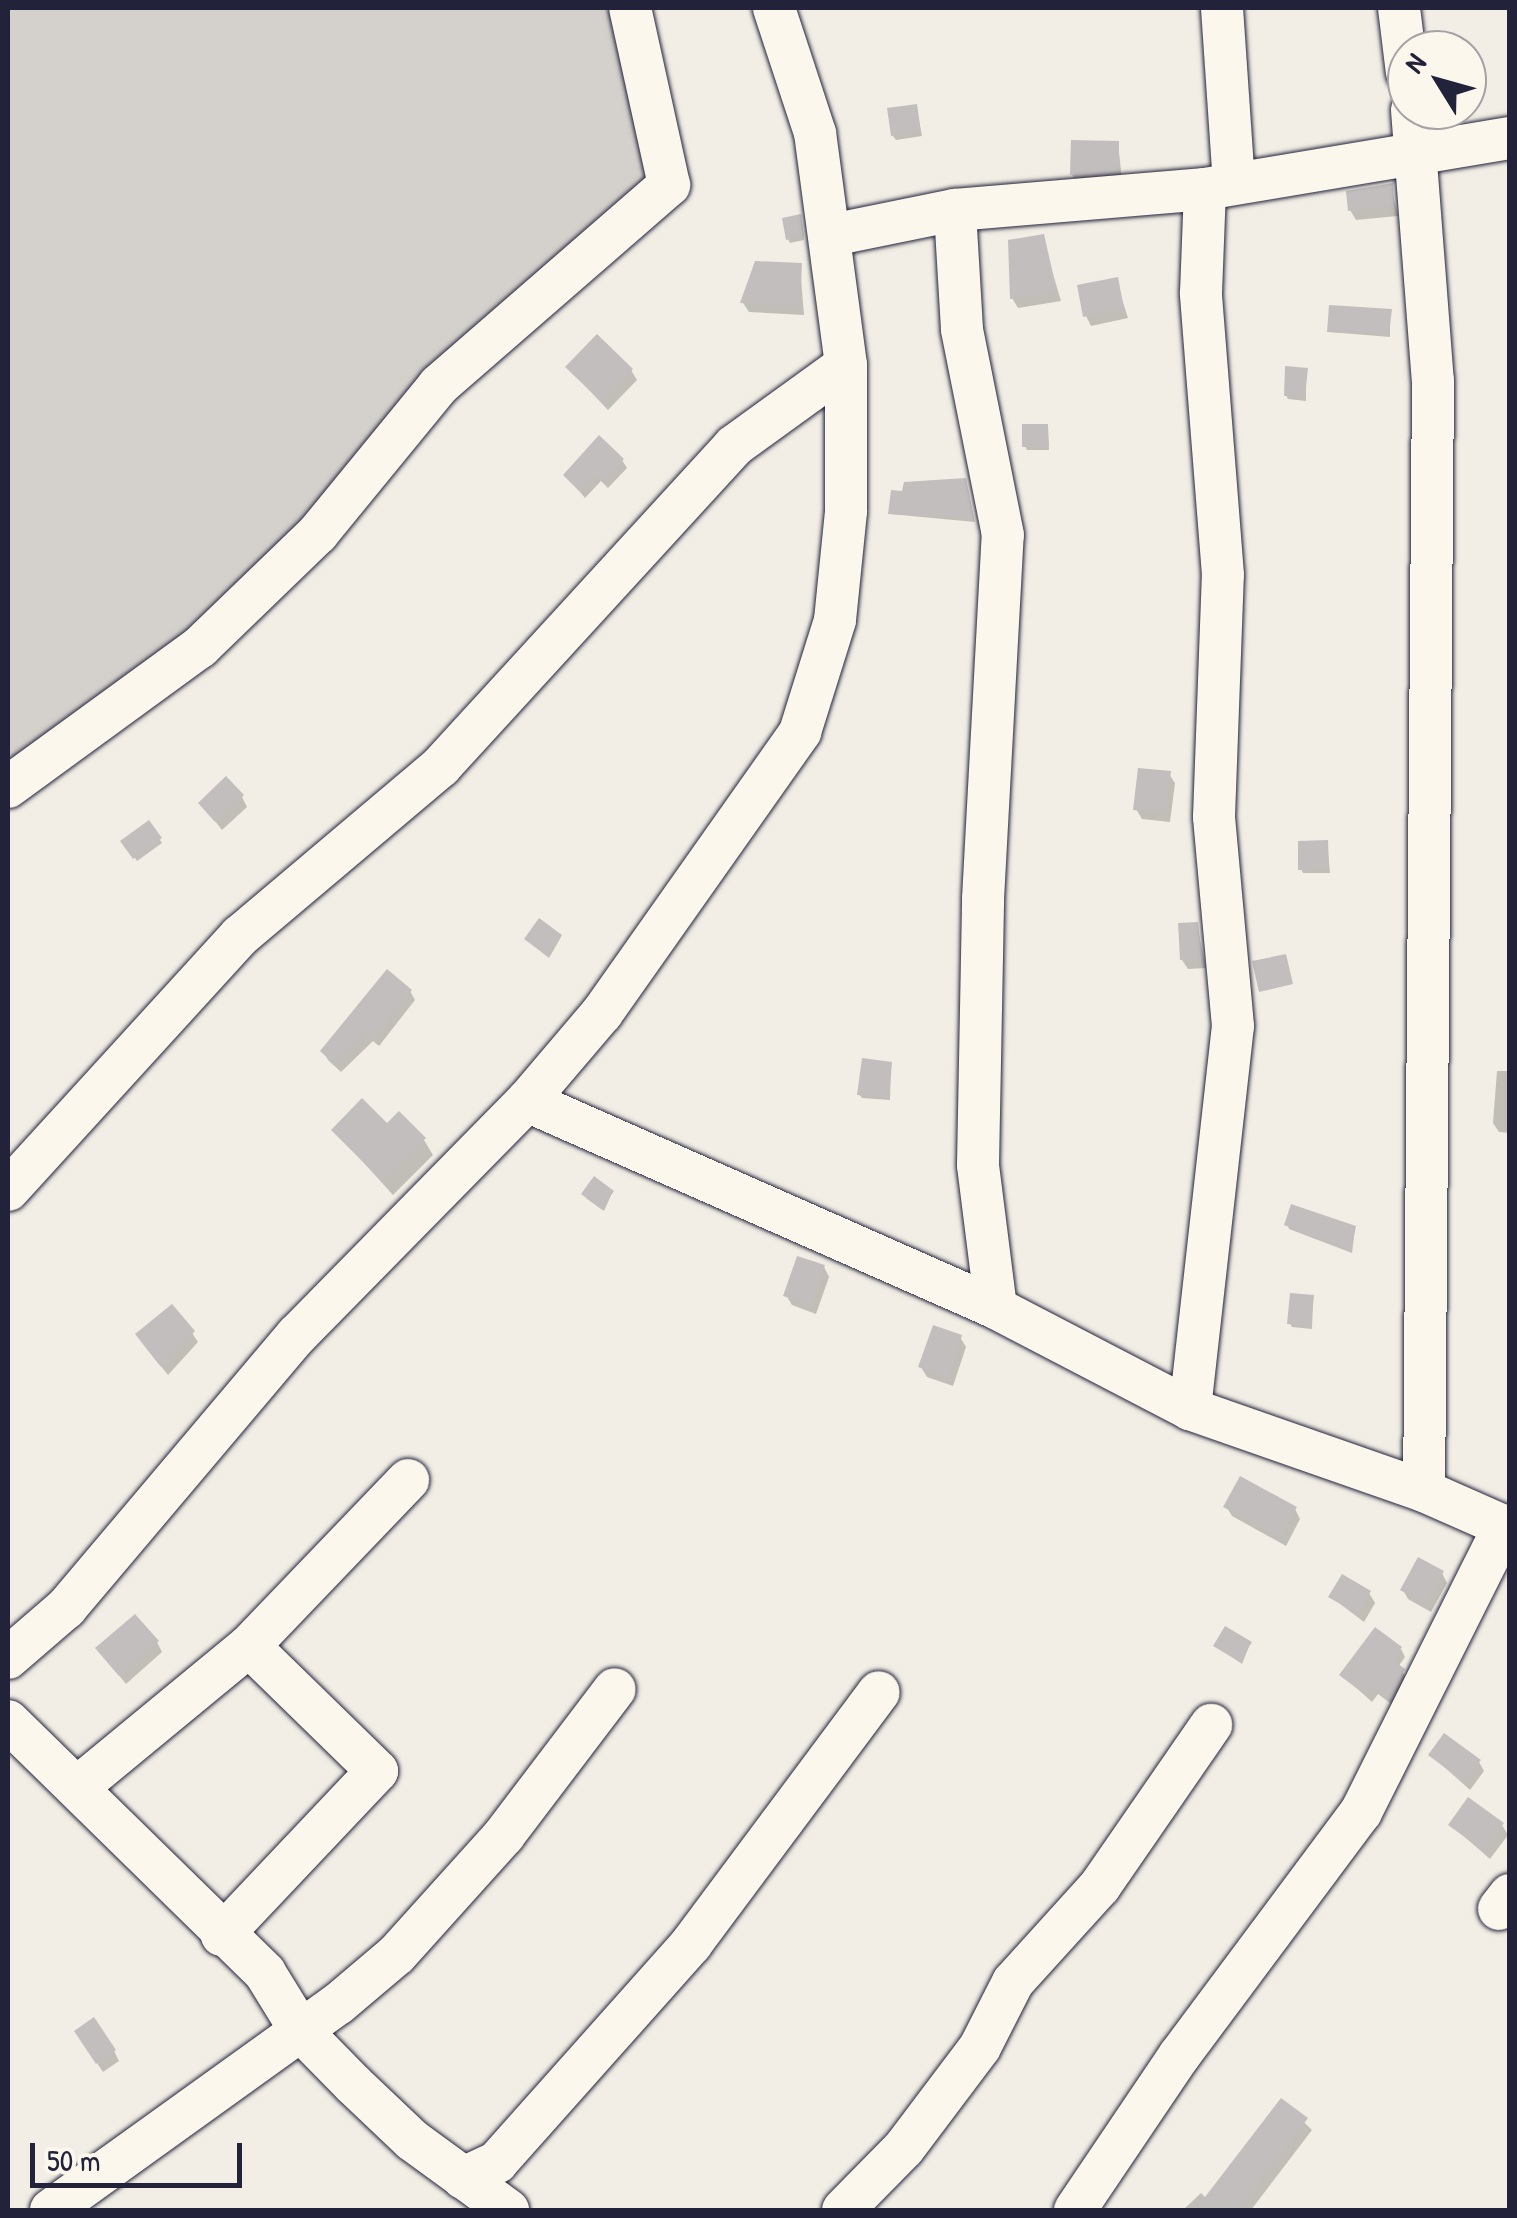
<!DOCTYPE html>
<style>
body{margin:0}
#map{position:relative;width:1517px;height:2218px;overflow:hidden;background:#f2eee5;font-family:"Patrick Hand",sans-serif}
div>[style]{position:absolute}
.green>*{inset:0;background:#d4d1cc}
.shadow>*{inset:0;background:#0003}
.building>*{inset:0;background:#c2bebe}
.roads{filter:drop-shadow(0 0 2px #22223b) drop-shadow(0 0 2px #22223b)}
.minor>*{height:42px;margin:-21px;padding:0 21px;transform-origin:21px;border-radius:21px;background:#fbf7ec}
span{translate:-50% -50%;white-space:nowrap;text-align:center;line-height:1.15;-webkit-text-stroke:8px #fbf7ec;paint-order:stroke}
.frame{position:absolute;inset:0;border:10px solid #22223b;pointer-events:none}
.north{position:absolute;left:1387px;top:30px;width:100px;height:100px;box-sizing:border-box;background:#fbf7ec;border:2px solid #a4a2a5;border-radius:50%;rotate:307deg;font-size:28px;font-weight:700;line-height:40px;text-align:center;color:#22223b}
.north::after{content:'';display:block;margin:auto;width:35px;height:45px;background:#22223b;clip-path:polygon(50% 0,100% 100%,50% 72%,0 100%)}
.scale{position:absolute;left:30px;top:2143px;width:212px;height:45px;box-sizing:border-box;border:5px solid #22223b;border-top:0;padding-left:12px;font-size:30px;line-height:35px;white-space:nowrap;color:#22223b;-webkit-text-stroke:8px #fbf7ec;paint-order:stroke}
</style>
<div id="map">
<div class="green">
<div style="clip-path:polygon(8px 8px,626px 8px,667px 183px,8px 799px)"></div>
</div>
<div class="shadow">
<div style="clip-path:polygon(916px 107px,922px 136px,896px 140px,893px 136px)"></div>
<div style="clip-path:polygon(1118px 143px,1122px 180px,1078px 184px,1072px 175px)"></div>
<div style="clip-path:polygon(1391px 186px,1398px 216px,1356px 220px,1350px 210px)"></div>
<div style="clip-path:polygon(802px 221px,804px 240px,790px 243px,788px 239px)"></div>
<div style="clip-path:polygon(1042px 237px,1061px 301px,1018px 308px,1012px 298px)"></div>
<div style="clip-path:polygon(800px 266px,804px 315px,749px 312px,743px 303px)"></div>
<div style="clip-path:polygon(1116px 280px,1128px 318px,1091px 326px,1086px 316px)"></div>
<div style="clip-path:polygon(1390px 311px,1390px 337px,1329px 332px)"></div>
<div style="clip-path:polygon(568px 368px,631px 370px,637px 380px,608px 410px)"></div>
<div style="clip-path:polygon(1306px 370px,1306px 401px,1288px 399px,1286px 395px)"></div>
<div style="clip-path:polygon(1047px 426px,1049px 450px,1027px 450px,1025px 446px)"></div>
<div style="clip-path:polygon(622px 460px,627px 468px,608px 488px,601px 481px,585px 498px,566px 475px)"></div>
<div style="clip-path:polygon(967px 485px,975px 522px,890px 514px,904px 494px)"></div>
<div style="clip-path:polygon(1169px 774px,1175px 783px,1170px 822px,1142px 819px,1136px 809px)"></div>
<div style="clip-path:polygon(242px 797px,247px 807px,222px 830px,201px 803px)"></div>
<div style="clip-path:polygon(149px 824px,162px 843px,137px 861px,124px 842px)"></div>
<div style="clip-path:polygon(1327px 843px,1330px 873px,1303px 873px,1301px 869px)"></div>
<div style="clip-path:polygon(1197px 925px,1206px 968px,1188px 969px,1182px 960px)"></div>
<div style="clip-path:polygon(561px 937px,549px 958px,526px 939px)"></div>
<div style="clip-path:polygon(410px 991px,415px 1000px,379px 1046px,373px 1041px,341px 1072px,328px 1060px,323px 1051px)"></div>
<div style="clip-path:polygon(891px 1064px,890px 1100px,862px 1098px,859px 1094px)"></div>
<div style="clip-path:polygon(1497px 1071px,1510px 1071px,1510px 1133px,1499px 1132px,1493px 1123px)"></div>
<div style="clip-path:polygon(387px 1127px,424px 1140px,433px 1155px,393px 1195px,334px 1130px)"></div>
<div style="clip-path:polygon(612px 1193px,604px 1211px,586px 1198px)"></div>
<div style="clip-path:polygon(1287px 1224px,1355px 1228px,1352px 1253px,1289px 1229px)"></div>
<div style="clip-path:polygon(824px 1267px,829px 1277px,816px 1314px,792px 1305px,786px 1295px)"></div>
<div style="clip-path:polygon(1313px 1297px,1312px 1329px,1292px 1327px,1290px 1323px)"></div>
<div style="clip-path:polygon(192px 1333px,198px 1342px,168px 1375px,143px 1344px)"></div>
<div style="clip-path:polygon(960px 1337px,966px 1347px,953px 1386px,927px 1377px,921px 1367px)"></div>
<div style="clip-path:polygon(1226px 1506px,1295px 1509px,1300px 1519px,1286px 1546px,1232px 1516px)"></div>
<div style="clip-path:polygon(1442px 1573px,1447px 1583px,1431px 1612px,1408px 1599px,1403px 1590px)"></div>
<div style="clip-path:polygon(1369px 1593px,1375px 1603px,1364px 1622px,1331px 1597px)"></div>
<div style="clip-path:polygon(157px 1642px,162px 1652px,126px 1684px,98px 1649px)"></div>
<div style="clip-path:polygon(1250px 1644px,1242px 1664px,1216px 1646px)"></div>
<div style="clip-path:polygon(1401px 1649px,1405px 1657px,1398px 1667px,1408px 1679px,1394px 1706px,1378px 1694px,1372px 1702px,1342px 1675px)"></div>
<div style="clip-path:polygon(1431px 1755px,1479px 1762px,1484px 1771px,1470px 1790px)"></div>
<div style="clip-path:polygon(1451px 1825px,1502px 1825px,1508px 1835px,1490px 1859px)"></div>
<div style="clip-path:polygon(83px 2042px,114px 2051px,119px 2061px,103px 2072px)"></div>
<div style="clip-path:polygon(1282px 2101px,1312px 2130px,1251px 2210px,1183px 2210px,1201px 2193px,1207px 2199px)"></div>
</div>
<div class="building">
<div style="clip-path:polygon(917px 104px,921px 132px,891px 136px,887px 108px)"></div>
<div style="clip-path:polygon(1071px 140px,1119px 141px,1118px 171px,1070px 175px)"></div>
<div style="clip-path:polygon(1393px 183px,1394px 206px,1348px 211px,1346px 191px)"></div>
<div style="clip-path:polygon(801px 214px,804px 236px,786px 240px,782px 218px)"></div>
<div style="clip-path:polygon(1044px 234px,1057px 292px,1010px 299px,1008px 240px)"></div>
<div style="clip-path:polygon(755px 261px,802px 263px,800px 306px,740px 303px)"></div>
<div style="clip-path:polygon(1118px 277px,1124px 309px,1083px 317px,1077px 285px)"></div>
<div style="clip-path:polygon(1329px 305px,1392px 309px,1389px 334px,1327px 332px)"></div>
<div style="clip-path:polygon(597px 334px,633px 369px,602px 402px,565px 367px)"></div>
<div style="clip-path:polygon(1285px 366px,1308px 368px,1305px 397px,1284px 396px)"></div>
<div style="clip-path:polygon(1022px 424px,1048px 424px,1049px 447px,1022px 447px)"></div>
<div style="clip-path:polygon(599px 435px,624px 459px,603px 482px,595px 475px,579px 491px,563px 475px)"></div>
<div style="clip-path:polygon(966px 478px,974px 519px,888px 514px,891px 490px,902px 491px,904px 482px)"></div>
<div style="clip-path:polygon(1138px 768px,1171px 771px,1165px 813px,1133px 810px)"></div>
<div style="clip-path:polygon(226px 776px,244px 795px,215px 822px,198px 803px)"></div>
<div style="clip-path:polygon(149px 820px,162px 838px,133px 859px,120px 841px)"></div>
<div style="clip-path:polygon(1328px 840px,1329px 869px,1298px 870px,1298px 841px)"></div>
<div style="clip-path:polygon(539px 918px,562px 935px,547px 956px,524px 939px)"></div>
<div style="clip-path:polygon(1198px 922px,1202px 959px,1180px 960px,1178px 923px)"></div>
<div style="clip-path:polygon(1286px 954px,1293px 984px,1259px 992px,1252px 961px)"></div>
<div style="clip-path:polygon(387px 969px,412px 990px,373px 1039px,367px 1034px,335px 1065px,320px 1051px)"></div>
<div style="clip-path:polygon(862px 1058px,892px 1062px,889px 1097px,857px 1095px)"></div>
<div style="clip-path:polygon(362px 1098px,387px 1123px,399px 1111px,426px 1138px,383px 1182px,331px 1130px)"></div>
<div style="clip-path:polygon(594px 1176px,614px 1191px,601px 1209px,581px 1194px)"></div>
<div style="clip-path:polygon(1291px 1204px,1356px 1226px,1351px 1251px,1284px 1225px)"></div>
<div style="clip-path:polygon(797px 1256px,825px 1265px,811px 1305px,783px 1296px)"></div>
<div style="clip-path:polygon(1290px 1293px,1314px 1295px,1311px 1326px,1287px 1324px)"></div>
<div style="clip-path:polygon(172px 1304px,195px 1331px,161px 1367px,135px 1334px)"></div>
<div style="clip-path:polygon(933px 1325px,962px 1335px,948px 1378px,918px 1367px)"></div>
<div style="clip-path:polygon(1240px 1476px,1297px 1507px,1280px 1537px,1223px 1507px)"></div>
<div style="clip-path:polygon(1418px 1557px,1444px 1571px,1425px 1604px,1400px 1590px)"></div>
<div style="clip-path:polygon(1342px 1574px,1371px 1591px,1358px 1614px,1328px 1597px)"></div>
<div style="clip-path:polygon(135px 1614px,159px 1641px,119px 1676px,95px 1648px)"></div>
<div style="clip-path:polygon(1225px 1626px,1252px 1642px,1240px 1662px,1213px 1646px)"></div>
<div style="clip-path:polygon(1375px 1627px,1402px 1647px,1393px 1660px,1405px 1669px,1389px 1699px,1373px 1687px,1367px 1696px,1339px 1675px)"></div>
<div style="clip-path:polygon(1444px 1733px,1481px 1760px,1464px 1782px,1428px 1755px)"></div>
<div style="clip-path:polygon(1468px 1797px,1504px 1823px,1484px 1851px,1448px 1825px)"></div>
<div style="clip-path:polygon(94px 2017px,116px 2050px,96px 2064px,74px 2031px)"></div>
<div style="clip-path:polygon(1281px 2098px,1308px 2118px,1238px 2210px,1195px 2210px)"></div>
</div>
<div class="roads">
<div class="minor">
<div style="left:1222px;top:8px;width:175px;rotate:86.1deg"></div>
<div style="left:1399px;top:8px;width:65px;rotate:83deg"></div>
<div style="left:1412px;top:110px;width:271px;rotate:85.6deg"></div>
<div style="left:1433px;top:380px;width:1111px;rotate:90.46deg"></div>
<div style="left:832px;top:235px;width:126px;rotate:-11.5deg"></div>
<div style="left:8px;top:787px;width:238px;rotate:-36.1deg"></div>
<div style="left:200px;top:647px;width:164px;rotate:-44deg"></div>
<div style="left:318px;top:533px;width:191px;rotate:-50.7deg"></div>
<div style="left:439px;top:385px;width:305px;rotate:-41deg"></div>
<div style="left:669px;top:185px;width:181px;rotate:-102.4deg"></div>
<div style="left:527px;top:1101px;width:513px;rotate:23.81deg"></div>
<div style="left:996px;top:1308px;width:219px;rotate:27.5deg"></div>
<div style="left:1190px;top:1409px;width:248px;rotate:19.3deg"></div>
<div style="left:1424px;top:1491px;width:94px;rotate:23.8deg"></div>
<div style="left:8px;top:1190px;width:344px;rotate:-47.6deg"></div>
<div style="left:240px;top:936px;width:263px;rotate:-40.2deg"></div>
<div style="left:441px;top:766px;width:434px;rotate:-47.5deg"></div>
<div style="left:734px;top:446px;width:138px;rotate:-35.9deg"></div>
<div style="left:996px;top:1308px;width:144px;rotate:-97.2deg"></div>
<div style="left:978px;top:1165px;width:266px;rotate:-88.9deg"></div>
<div style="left:983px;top:899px;width:365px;rotate:-86.9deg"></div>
<div style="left:1003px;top:535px;width:210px;rotate:-101.3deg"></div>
<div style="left:962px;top:329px;width:119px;rotate:-93.4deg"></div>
<div style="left:955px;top:210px;width:251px;rotate:-4.8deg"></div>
<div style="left:1205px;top:189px;width:309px;rotate:-9.5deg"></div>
<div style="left:1190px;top:1409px;width:385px;rotate:-83.6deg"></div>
<div style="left:1233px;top:1026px;width:210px;rotate:-95.2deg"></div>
<div style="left:1214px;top:817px;width:242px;rotate:-87.9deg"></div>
<div style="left:1223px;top:575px;width:283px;rotate:-94.5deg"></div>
<div style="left:1201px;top:293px;width:104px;rotate:-87.8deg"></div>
<div style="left:249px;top:1646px;width:230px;rotate:-46.2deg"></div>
<div style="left:8px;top:1658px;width:77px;rotate:-40.8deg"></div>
<div style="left:66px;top:1608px;width:358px;rotate:-49.8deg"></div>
<div style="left:297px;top:1335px;width:328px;rotate:-45.5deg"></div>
<div style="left:527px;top:1101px;width:116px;rotate:-49.6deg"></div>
<div style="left:602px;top:1013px;width:344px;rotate:-54.8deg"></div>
<div style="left:800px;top:732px;width:117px;rotate:-72.6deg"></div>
<div style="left:835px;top:620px;width:110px;rotate:-84.2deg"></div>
<div style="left:846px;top:511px;width:146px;rotate:-90deg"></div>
<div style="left:846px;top:365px;width:234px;rotate:-97.6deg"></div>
<div style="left:815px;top:133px;width:132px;rotate:-108.2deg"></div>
<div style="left:8px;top:1721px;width:360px;rotate:44.4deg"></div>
<div style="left:265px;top:1973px;width:67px;rotate:58.4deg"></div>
<div style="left:300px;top:2030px;width:76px;rotate:45.5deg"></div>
<div style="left:353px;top:2084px;width:81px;rotate:43.5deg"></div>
<div style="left:412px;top:2140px;width:119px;rotate:36.1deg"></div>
<div style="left:79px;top:1786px;width:220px;rotate:-39.5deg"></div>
<div style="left:249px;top:1646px;width:179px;rotate:44.3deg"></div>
<div style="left:377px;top:1771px;width:226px;rotate:133.4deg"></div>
<div style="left:1499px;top:1909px;width:18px;rotate:-52deg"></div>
<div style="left:463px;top:2178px;width:38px;rotate:-25deg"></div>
<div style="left:497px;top:2162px;width:292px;rotate:-48.3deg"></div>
<div style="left:691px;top:1944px;width:314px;rotate:-53.3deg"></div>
<div style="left:51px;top:2210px;width:353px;rotate:-35.7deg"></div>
<div style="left:338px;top:2004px;width:77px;rotate:-40.3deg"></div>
<div style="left:397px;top:1954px;width:160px;rotate:-48deg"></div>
<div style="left:504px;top:1835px;width:183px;rotate:-52.8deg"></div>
<div style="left:843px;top:2210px;width:87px;rotate:-45.5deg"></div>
<div style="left:904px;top:2148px;width:126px;rotate:-53deg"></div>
<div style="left:980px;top:2047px;width:73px;rotate:-63.1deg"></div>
<div style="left:1013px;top:1982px;width:130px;rotate:-47.8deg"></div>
<div style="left:1100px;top:1886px;width:196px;rotate:-55.4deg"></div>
<div style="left:1075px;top:2210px;width:186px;rotate:-56deg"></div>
<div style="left:1179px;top:2056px;width:304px;rotate:-53.3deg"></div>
<div style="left:1361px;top:1812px;width:320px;rotate:-63.4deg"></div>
</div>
</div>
<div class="frame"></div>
<div class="north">N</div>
<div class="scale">50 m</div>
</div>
